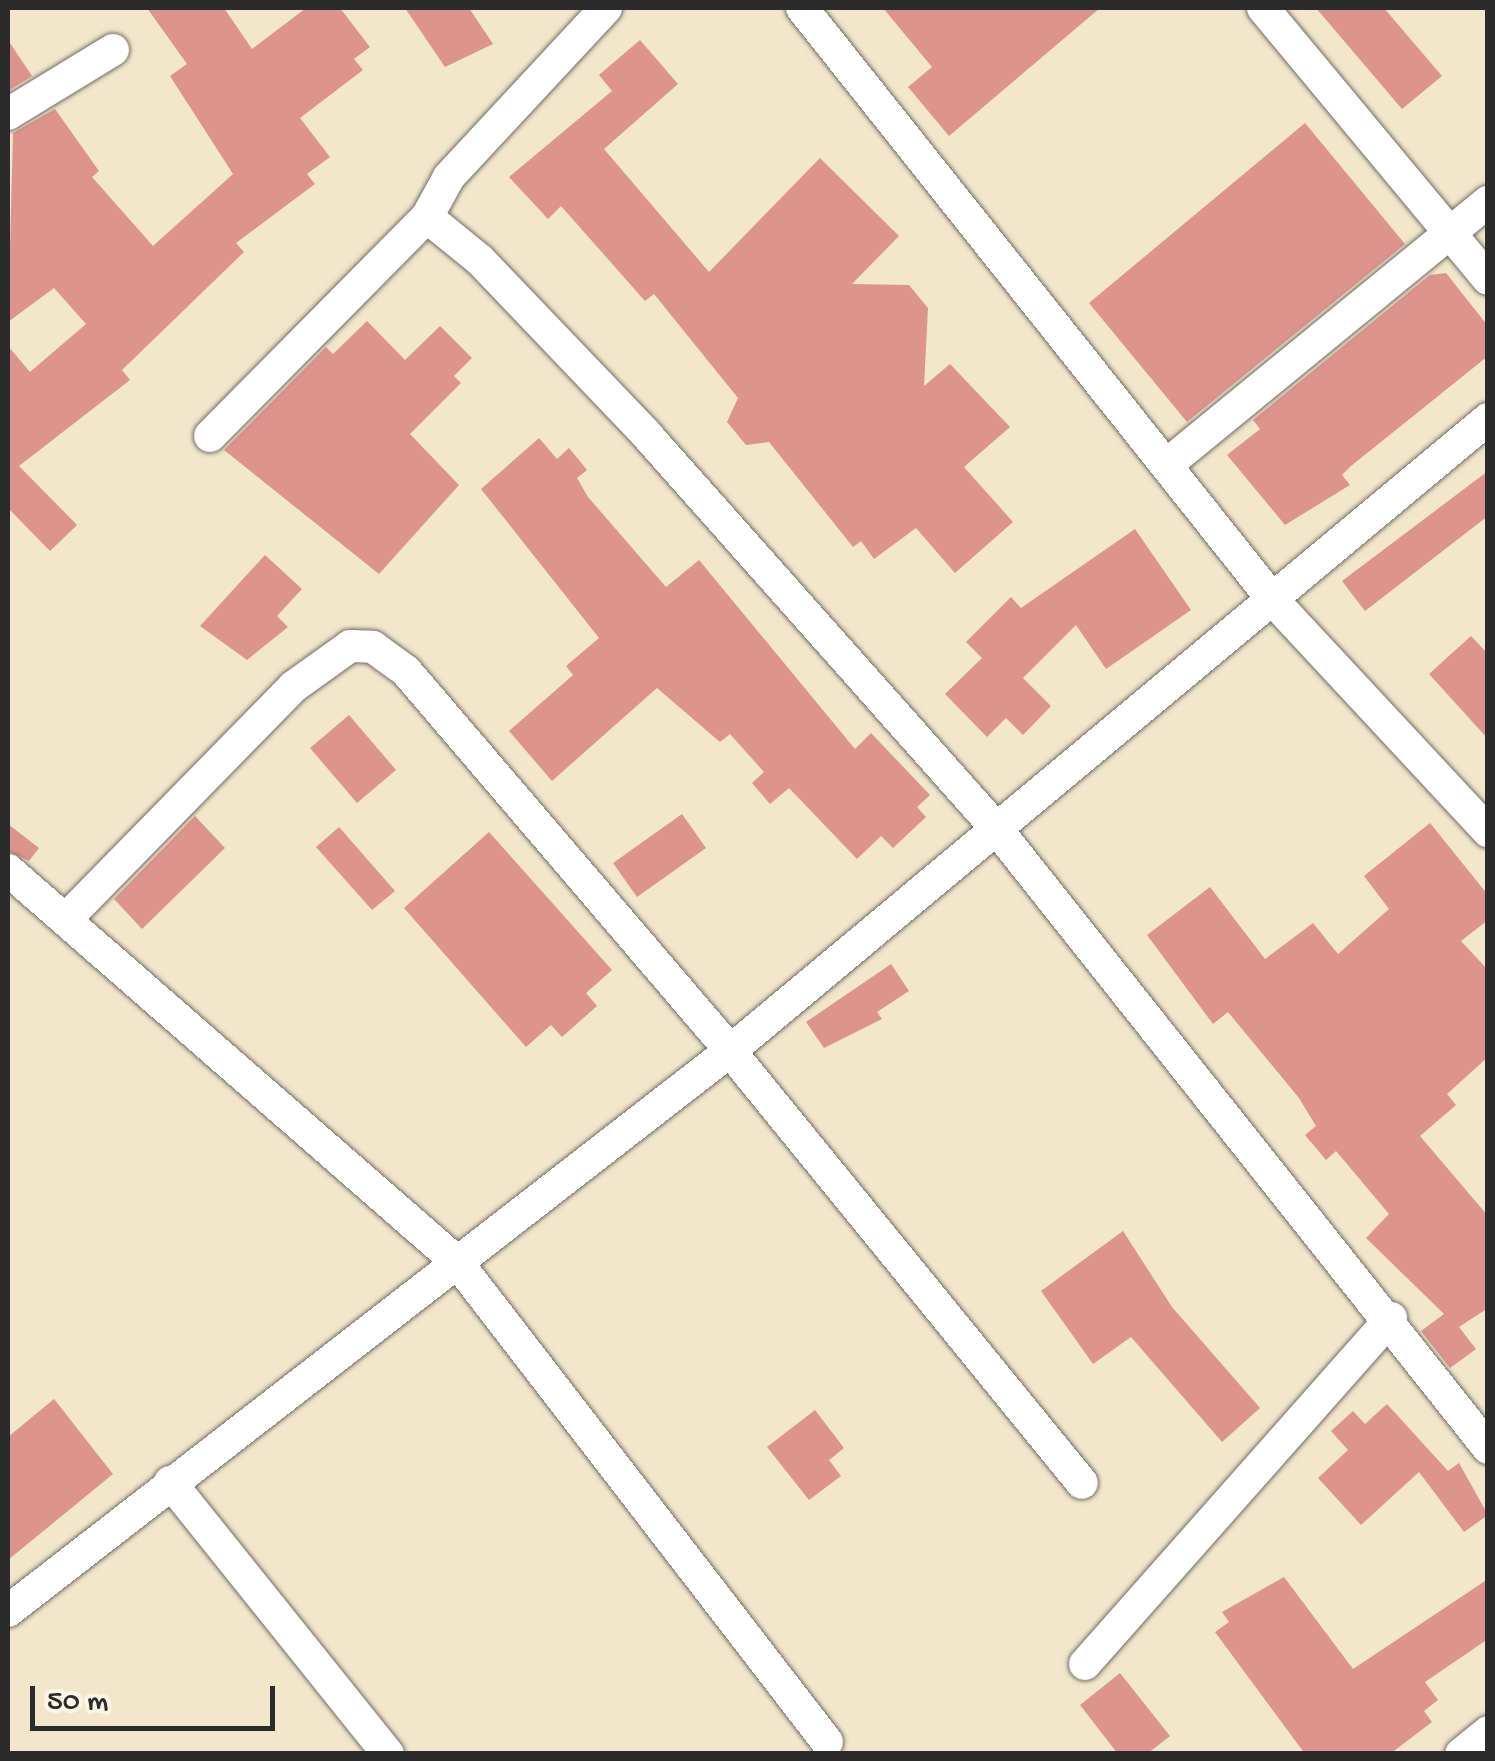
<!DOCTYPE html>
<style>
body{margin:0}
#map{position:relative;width:1495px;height:1761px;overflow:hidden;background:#f2e7cb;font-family:"Gochi Hand",sans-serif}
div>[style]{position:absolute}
.building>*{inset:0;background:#dc948d}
.roads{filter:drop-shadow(0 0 2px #716d63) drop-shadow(0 0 2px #716d63)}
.minor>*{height:32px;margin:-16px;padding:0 16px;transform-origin:16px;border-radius:16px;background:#fff}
span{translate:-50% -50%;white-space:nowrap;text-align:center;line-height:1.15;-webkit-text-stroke:10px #fcf5e5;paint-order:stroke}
.frame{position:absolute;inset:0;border:10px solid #2b2b2b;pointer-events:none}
.scale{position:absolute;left:30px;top:1686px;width:245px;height:45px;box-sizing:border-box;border:5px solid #2b2b2b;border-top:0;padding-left:12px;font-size:30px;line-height:35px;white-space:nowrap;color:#2b2b2b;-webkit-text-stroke:8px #fcf5e5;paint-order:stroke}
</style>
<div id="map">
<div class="building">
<div style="clip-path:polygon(147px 8px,224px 8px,252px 49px,306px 8px,340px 8px,370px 47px,354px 59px,363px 70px,300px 118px,330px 157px,307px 174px,315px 184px,236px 243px,244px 252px,122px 370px,130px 380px,19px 466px,77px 525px,50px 551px,8px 508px,8px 346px,30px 372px,86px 324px,54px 288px,8px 322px,13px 133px,55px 109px,99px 171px,92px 177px,153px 246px,233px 174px,170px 76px,187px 64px)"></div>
<div style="clip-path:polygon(405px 8px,469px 8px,493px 44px,445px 67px)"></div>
<div style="clip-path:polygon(883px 8px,1100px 8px,949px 136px,908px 87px,932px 67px)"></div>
<div style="clip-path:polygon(1316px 8px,1384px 8px,1442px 76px,1402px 109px)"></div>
<div style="clip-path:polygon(8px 40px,32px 76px,8px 91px)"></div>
<div style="clip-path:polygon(640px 40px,678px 84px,604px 149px,709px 272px,820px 158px,899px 236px,852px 284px,909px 285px,928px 308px,924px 386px,950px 364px,1010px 427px,964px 467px,1013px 522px,955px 573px,916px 528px,874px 559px,861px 541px,853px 547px,769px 442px,746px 445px,727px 422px,738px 398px,654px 294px,645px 301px,561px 206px,548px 219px,509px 177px,612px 91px,599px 75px)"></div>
<div style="clip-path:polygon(1305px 123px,1405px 244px,1187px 422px,1089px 303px)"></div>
<div style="clip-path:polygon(1446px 273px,1488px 326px,1488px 356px,1351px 466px,1342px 475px,1350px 485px,1285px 525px,1227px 455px,1260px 429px,1253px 420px,1430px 275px)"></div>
<div style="clip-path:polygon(367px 321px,405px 360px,440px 326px,472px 358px,454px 376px,461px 383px,410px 434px,459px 485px,379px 574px,224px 450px,326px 347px,333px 354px)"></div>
<div style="clip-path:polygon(539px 438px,557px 459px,569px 448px,587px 470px,577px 478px,588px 497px,666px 587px,699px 560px,855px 749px,871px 733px,930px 795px,917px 807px,926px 817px,893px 848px,881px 836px,857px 859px,789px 788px,770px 804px,752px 783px,764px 772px,730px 734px,720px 742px,657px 688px,552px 781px,509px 731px,573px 675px,566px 666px,599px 638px,481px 489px)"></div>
<div style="clip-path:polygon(1488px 471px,1488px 516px,1365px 611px,1342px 581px)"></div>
<div style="clip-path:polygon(1135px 529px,1191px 610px,1106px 669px,1076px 625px,1023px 678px,1051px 706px,1023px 735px,1006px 718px,987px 737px,945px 694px,982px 658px,966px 642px,1011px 597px,1021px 608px)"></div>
<div style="clip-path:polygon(265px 555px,302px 589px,277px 616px,288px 627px,247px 660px,200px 626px)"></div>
<div style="clip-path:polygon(1471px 636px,1488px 654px,1488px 739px,1429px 674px)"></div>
<div style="clip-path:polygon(349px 715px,396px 770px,357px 803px,310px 748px)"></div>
<div style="clip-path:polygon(682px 814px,706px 848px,637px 897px,613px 863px)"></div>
<div style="clip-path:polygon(195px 816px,225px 848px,142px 929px,114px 899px)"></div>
<div style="clip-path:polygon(1430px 823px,1488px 895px,1488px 920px,1461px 941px,1488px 970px,1488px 1057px,1447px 1094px,1456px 1105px,1420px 1136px,1488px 1216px,1488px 1308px,1459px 1327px,1476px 1349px,1450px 1368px,1421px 1331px,1444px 1314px,1366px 1238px,1389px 1214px,1336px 1151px,1326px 1160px,1305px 1135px,1316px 1126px,1299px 1098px,1228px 1012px,1213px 1024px,1147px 935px,1210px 887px,1265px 959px,1313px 923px,1338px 954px,1389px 909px,1364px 876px)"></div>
<div style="clip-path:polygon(8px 824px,39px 848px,29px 861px,8px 851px)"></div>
<div style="clip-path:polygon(339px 827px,395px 891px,372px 910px,316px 847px)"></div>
<div style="clip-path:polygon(489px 832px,612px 970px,586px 993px,597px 1006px,562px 1037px,551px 1025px,526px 1047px,404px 908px)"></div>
<div style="clip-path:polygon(891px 964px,909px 991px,877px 1012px,882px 1019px,824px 1048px,806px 1022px)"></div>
<div style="clip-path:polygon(1123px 1231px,1172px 1307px,1260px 1408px,1222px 1442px,1131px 1337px,1093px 1364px,1041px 1291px)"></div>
<div style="clip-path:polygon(54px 1399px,113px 1474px,8px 1560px,8px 1437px)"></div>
<div style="clip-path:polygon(1387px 1404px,1448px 1471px,1459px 1463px,1488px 1515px,1464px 1532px,1419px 1472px,1361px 1525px,1318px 1478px,1348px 1450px,1331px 1431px,1353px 1411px,1365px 1424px)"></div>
<div style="clip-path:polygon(815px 1410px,844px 1448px,829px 1460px,841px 1476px,809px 1500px,767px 1447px)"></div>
<div style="clip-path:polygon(1284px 1577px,1353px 1669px,1488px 1579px,1488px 1639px,1425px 1682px,1438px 1700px,1424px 1711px,1432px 1722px,1390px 1754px,1305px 1754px,1215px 1632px,1229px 1622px,1222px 1612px)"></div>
<div style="clip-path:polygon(1120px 1673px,1170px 1736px,1147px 1754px,1118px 1754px,1080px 1705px)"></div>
</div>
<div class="roads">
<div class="minor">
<div style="left:606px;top:8px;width:231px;rotate:132.9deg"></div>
<div style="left:449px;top:177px;width:46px;rotate:118.8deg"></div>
<div style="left:427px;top:217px;width:68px;rotate:39.1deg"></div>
<div style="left:480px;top:260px;width:240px;rotate:46.3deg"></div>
<div style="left:646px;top:434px;width:526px;rotate:48.39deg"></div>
<div style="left:995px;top:827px;width:793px;rotate:51.55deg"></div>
<div style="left:802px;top:8px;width:757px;rotate:51.49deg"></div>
<div style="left:1273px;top:600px;width:316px;rotate:47.1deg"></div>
<div style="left:1263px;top:8px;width:352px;rotate:50.3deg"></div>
<div style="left:8px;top:114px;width:123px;rotate:-31.4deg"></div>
<div style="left:210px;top:436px;width:308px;rotate:-45.3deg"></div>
<div style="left:1170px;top:462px;width:411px;rotate:-39.3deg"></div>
<div style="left:8px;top:870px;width:596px;rotate:41.12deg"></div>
<div style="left:457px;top:1262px;width:606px;rotate:52.37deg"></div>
<div style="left:66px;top:919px;width:325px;rotate:-45.6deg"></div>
<div style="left:293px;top:687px;width:70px;rotate:-35.7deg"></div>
<div style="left:350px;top:646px;width:23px;rotate:2deg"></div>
<div style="left:373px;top:647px;width:41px;rotate:36deg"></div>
<div style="left:406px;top:671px;width:499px;rotate:49.5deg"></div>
<div style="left:730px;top:1051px;width:557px;rotate:50.83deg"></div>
<div style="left:170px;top:1482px;width:349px;rotate:51.3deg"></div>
<div style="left:8px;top:1611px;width:914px;rotate:-37.8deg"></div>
<div style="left:730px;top:1051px;width:987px;rotate:-39.82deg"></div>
<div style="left:1085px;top:1664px;width:462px;rotate:-48.5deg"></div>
<div style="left:1461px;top:1754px;width:35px;rotate:-39deg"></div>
</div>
</div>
<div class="frame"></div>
<div class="scale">50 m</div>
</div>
